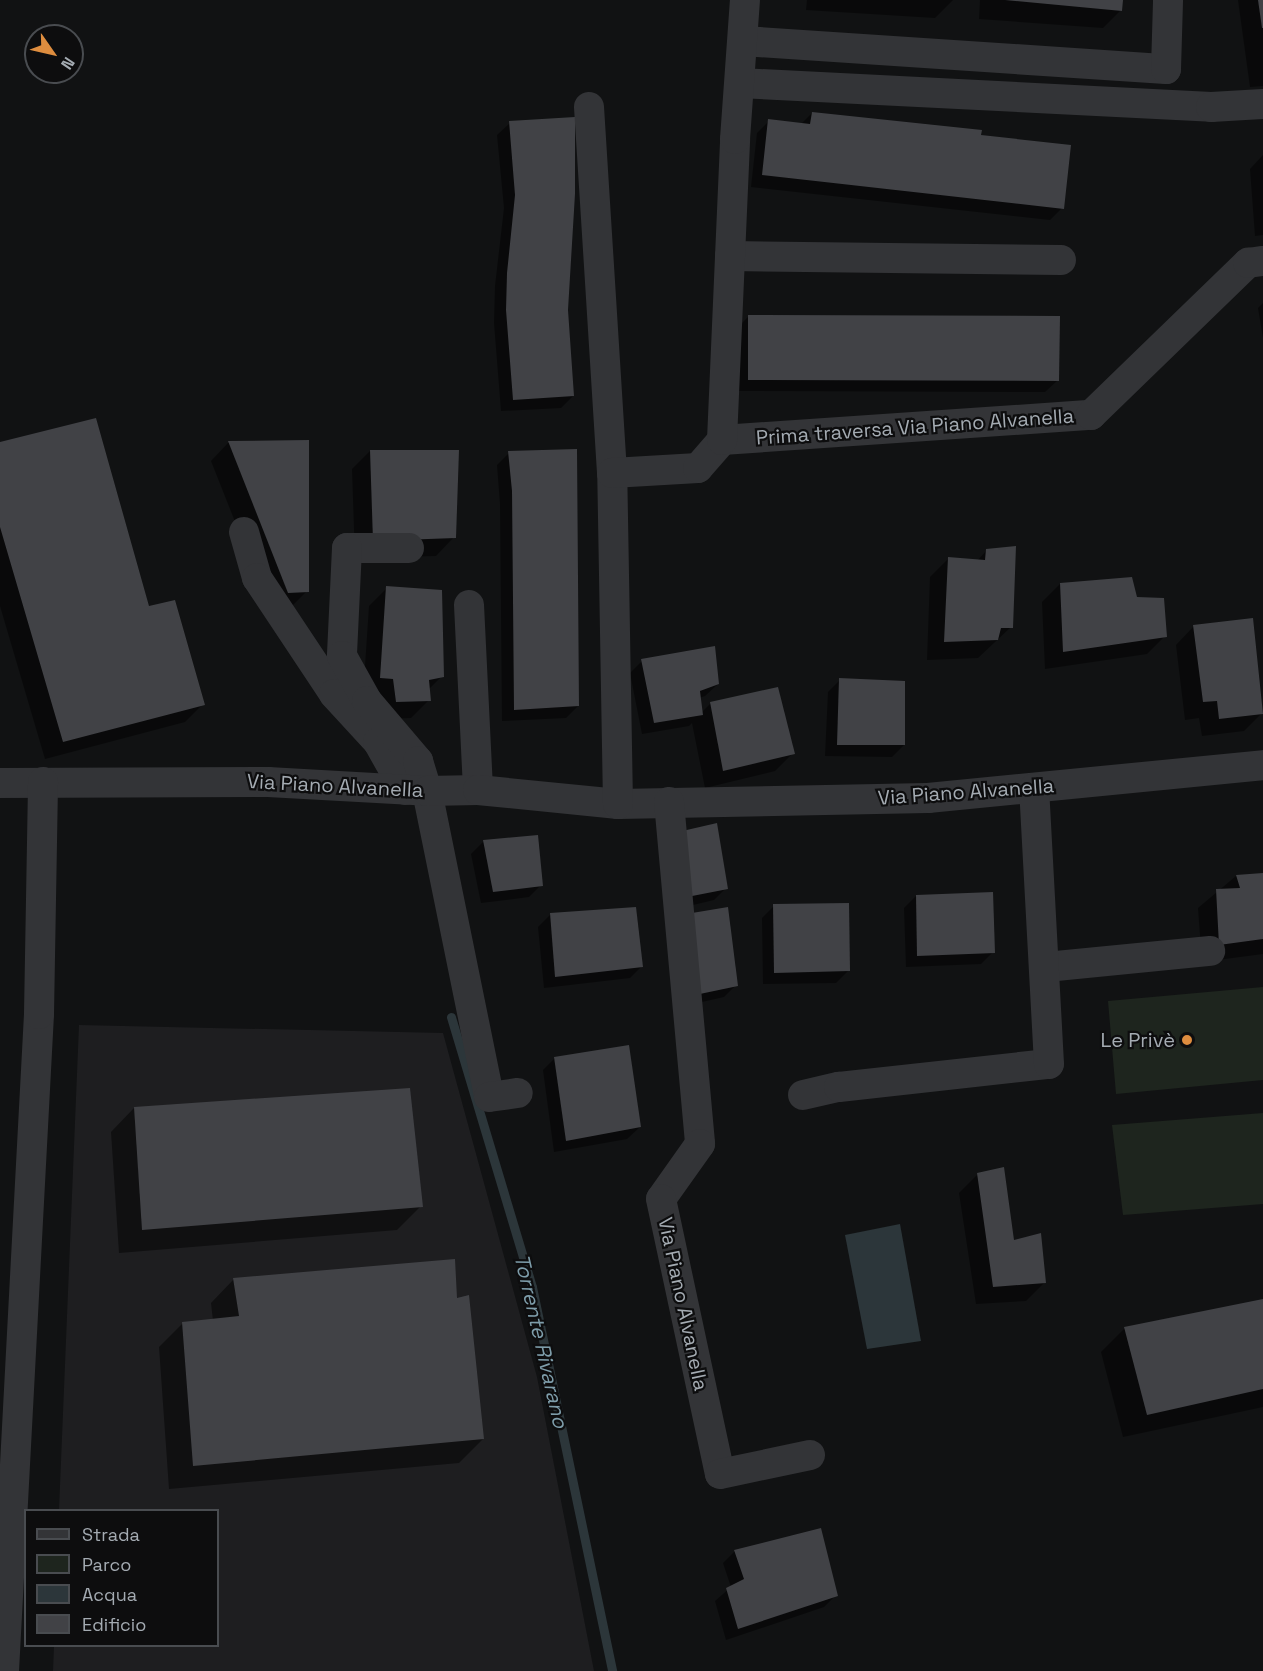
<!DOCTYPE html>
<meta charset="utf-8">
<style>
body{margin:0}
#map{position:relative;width:1263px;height:1671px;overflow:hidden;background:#111213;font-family:"Space Grotesk",sans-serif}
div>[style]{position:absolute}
.built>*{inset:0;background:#1e1e20}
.green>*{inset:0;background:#1e251e}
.water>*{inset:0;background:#2c363a}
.shadow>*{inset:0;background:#0007}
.stream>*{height:9px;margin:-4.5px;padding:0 4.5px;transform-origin:4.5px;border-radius:4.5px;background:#2c363a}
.building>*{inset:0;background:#414246}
.minor>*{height:30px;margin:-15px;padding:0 15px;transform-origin:15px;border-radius:15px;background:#333437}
.dots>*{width:16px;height:16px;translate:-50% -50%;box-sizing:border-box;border:3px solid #0d0d0e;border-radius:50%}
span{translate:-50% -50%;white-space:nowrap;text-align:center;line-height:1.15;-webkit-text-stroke:4.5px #0d0d0e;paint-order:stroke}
.street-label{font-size:20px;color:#a4abb2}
.poi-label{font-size:20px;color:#a4abb2}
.right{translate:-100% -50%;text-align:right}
.water-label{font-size:21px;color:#7e9daa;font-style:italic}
.legend{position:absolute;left:24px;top:1509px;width:195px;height:138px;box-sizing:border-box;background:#0d0d0e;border:2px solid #494c50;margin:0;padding:8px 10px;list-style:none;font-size:18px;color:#a4abb2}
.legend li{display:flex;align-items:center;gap:12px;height:30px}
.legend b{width:30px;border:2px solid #494c50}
.north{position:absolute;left:24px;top:24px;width:60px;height:60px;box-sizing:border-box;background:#0d0d0e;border:2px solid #494c50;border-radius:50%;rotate:124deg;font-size:16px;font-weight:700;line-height:24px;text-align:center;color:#a4abb2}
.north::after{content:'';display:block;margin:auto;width:21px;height:27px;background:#de8d3f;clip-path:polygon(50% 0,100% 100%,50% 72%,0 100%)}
</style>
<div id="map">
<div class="built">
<div style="clip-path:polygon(79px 1025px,443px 1033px,537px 1377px,594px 1671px,53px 1671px,54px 1646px,218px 1646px,218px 1510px,59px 1510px)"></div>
</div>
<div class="green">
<div style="clip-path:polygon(1263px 987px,1263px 1080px,1116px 1094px,1108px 1001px)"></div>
<div style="clip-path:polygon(1263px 1113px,1263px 1204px,1123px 1215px,1112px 1125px)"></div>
</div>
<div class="water">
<div style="clip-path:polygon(900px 1224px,921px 1341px,867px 1349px,845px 1235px)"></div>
</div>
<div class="shadow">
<div style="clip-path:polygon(807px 0,953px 0,935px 18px,806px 10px)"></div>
<div style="clip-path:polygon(980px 0,1122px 0,1121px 10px,1103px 28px,979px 19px)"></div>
<div style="clip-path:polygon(1238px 0,1263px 0,1263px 86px,1250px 87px)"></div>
<div style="clip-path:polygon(812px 113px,979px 136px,1062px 208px,1050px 220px,751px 187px,757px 133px,769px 121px,801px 124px)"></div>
<div style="clip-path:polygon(510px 123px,566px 310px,573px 396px,561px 408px,501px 411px,494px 323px,495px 286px,504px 208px,497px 135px)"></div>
<div style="clip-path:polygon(1263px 155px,1263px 235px,1255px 236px,1250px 169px)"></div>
<div style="clip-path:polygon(1263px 303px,1263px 338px,1258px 308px)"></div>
<div style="clip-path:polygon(749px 316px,1058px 380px,1045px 392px,736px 391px,737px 328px)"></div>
<div style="clip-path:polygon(308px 441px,307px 591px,289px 609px,270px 610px,211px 461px,228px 443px)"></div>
<div style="clip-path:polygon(0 444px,148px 608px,203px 704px,185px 722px,45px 759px,0 606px)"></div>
<div style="clip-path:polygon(370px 451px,454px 537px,436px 556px,355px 558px,352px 469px)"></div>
<div style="clip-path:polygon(509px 453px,578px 706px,566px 718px,502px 721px,500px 504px,497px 465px)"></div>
<div style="clip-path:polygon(987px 550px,1011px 627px,978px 658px,927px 660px,930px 577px,948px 559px,977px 561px)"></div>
<div style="clip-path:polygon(1060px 584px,1136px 599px,1165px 636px,1147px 654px,1045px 669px,1042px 602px)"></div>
<div style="clip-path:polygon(387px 588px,442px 676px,428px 690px,429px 700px,411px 718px,379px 719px,363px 696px,369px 606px)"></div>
<div style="clip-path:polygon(1194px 626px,1262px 713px,1244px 731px,1202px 736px,1199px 718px,1185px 720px,1176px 645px)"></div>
<div style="clip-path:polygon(642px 661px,718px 684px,705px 696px,699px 698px,701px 713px,710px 704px,777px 689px,793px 753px,775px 771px,705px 788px,692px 723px,689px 726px,642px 734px,630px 673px)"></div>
<div style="clip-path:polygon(840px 680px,904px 745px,892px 757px,825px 756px,828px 692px)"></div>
<div style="clip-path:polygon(715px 825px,726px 888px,714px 900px,676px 909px)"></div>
<div style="clip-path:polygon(483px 842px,541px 885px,529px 897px,481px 903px,471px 854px)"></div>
<div style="clip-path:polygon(1263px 874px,1263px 954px,1202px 962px,1198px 908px,1236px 876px)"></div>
<div style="clip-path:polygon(916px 896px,993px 952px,981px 964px,906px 967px,904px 908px)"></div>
<div style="clip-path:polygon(774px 906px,848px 971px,836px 983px,763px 984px,762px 918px)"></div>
<div style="clip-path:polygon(727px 909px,736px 985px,724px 997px,684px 1006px)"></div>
<div style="clip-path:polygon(550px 915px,642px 966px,630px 978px,544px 988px,538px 927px)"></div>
<div style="clip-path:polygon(555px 1058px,640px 1127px,627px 1139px,554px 1152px,543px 1070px)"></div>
<div style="clip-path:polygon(134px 1108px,421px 1206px,397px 1230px,119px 1253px,111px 1132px)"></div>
<div style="clip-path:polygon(977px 1175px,1013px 1241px,1044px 1283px,1026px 1301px,976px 1304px,959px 1193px)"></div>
<div style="clip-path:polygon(234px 1279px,456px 1299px,483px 1439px,459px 1463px,169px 1489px,159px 1347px,182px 1324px,213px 1321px,211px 1303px)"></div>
<div style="clip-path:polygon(1263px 1300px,1263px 1407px,1123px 1437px,1101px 1352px,1125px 1328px)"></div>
<div style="clip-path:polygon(735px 1551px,836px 1595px,824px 1607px,726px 1640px,715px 1601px,731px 1587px,723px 1563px)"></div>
</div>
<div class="stream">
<div style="left:451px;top:1017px;width:282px;rotate:73.3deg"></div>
<div style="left:532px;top:1287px;width:392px;rotate:78.2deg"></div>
</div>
<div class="building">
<div style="clip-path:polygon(1005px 0,1123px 0,1122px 11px)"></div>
<div style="clip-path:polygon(1258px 0,1263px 0,1263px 28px,1262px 28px)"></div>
<div style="clip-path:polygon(812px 112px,982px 130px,981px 135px,1071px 145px,1064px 209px,762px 175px,768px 119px,810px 124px)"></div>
<div style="clip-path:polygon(575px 117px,575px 194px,568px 310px,574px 396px,513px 400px,506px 310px,507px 273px,515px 195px,509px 121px)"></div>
<div style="clip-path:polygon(748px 315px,1060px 316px,1059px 381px,748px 380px)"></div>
<div style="clip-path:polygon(96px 418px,149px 606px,175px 600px,205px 705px,63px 742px,0 527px,0 442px)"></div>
<div style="clip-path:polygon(309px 440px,309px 592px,288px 593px,228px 441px)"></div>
<div style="clip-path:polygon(577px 449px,579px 706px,514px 710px,512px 491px,508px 451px)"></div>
<div style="clip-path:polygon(370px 450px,459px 450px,456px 538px,373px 541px)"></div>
<div style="clip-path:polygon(1016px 546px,1013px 628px,1001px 628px,998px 640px,944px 642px,948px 557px,985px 560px,986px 549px)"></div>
<div style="clip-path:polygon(1132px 577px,1137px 597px,1164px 598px,1167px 637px,1063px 652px,1060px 583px)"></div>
<div style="clip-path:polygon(386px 586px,442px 590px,444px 677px,429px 680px,431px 701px,396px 702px,393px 679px,380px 678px)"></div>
<div style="clip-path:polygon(1253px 618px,1263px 714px,1219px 719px,1217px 701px,1203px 702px,1193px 625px)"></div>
<div style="clip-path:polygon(715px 646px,719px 684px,700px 691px,703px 715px,654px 723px,641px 659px)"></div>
<div style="clip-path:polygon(839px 678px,905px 681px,905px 745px,837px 745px)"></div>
<div style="clip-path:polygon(778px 687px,795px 754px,723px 771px,710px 702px)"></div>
<div style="clip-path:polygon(717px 823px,728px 889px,687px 897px,678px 832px)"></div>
<div style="clip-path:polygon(538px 835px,543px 886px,493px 892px,483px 840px)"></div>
<div style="clip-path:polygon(1263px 873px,1263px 939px,1219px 945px,1216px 889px,1240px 888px,1236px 875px)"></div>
<div style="clip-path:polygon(993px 892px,995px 953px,917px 956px,916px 895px)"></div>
<div style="clip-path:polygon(849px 903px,850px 971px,774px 973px,773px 904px)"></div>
<div style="clip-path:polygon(636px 907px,643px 967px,555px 977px,550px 913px)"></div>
<div style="clip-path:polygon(728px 907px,738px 986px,695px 995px,686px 914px)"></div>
<div style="clip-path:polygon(629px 1045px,641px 1127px,566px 1141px,554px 1057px)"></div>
<div style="clip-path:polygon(410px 1088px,423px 1207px,142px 1230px,134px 1107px)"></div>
<div style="clip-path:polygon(1004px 1167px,1014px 1240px,1041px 1233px,1046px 1283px,993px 1287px,977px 1173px)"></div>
<div style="clip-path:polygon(455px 1259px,457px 1298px,469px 1295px,484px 1439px,193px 1466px,182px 1322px,239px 1316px,233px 1278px)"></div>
<div style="clip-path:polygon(1263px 1299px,1263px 1389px,1147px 1415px,1124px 1327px)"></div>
<div style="clip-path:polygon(821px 1528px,838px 1596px,738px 1629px,726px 1588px,744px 1579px,734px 1550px)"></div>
</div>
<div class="minor">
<div style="left:743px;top:41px;width:424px;rotate:3.8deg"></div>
<div style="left:1166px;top:69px;width:69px;rotate:-88.3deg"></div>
<div style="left:740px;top:83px;width:472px;rotate:2.9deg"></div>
<div style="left:1211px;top:107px;width:52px;rotate:-3.3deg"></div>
<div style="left:589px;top:107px;width:367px;rotate:86.4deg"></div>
<div style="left:730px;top:256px;width:331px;rotate:0.7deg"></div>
<div style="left:722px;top:440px;width:370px;rotate:-3.9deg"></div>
<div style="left:1091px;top:415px;width:219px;rotate:-44.1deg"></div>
<div style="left:1248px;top:263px;width:15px;rotate:-8deg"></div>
<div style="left:244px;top:532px;width:48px;rotate:74.2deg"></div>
<div style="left:257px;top:578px;width:139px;rotate:56.4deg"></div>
<div style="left:334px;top:694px;width:65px;rotate:47.5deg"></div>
<div style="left:378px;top:742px;width:55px;rotate:60.6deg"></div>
<div style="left:409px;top:548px;width:62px;rotate:180deg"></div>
<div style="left:347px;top:548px;width:108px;rotate:92.7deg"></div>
<div style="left:342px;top:656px;width:51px;rotate:60.9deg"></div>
<div style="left:367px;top:701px;width:79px;rotate:49.6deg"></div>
<div style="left:418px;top:761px;width:31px;rotate:73deg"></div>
<div style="left:427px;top:791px;width:312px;rotate:78.5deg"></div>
<div style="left:489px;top:1097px;width:29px;rotate:-8deg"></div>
<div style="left:469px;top:605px;width:185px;rotate:87.2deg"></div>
<div style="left:0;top:783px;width:268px;rotate:-0.2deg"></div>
<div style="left:268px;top:782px;width:159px;rotate:3.2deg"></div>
<div style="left:427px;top:791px;width:51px;rotate:-1.1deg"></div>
<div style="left:478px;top:790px;width:141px;rotate:5.7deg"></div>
<div style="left:618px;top:804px;width:310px;rotate:-1.1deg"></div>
<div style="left:928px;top:798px;width:337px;rotate:-5.6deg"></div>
<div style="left:669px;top:802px;width:343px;rotate:84.8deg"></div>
<div style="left:700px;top:1144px;width:67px;rotate:125.3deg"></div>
<div style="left:661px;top:1199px;width:281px;rotate:77.9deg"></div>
<div style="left:720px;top:1474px;width:92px;rotate:-11.9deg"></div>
<div style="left:618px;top:804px;width:331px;rotate:-91deg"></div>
<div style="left:612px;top:473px;width:86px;rotate:-3.3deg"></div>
<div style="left:698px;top:468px;width:37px;rotate:-49deg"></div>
<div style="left:722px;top:440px;width:301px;rotate:-87.5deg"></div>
<div style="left:735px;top:139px;width:139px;rotate:-85.9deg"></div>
<div style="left:1046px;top:967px;width:165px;rotate:-5.6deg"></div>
<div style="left:803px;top:1095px;width:37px;rotate:-13deg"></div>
<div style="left:839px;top:1087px;width:211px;rotate:-6.3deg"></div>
<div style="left:1049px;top:1064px;width:276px;rotate:-93.1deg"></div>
<div style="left:4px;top:1671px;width:658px;rotate:-86.95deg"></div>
<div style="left:39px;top:1014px;width:232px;rotate:-89deg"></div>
</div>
<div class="dots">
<div style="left:1187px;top:1040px;background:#de8d3f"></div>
</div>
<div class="street-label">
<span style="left:915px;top:427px;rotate:-4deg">Prima traversa Via Piano Alvanella</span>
<span style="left:335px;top:786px;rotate:3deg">Via Piano Alvanella</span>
<span style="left:966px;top:792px;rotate:-4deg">Via Piano Alvanella</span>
<span style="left:683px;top:1304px;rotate:78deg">Via Piano Alvanella</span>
</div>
<div class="poi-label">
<span class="right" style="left:1175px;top:1040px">Le Privè</span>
</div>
<div class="water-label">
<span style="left:541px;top:1341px;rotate:77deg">Torrente Rivarano</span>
</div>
<ul class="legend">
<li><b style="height:8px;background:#333437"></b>Strada</li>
<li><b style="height:16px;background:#1e251e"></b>Parco</li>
<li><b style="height:16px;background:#2c363a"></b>Acqua</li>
<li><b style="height:16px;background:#414246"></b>Edificio</li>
</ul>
<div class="north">N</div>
</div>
